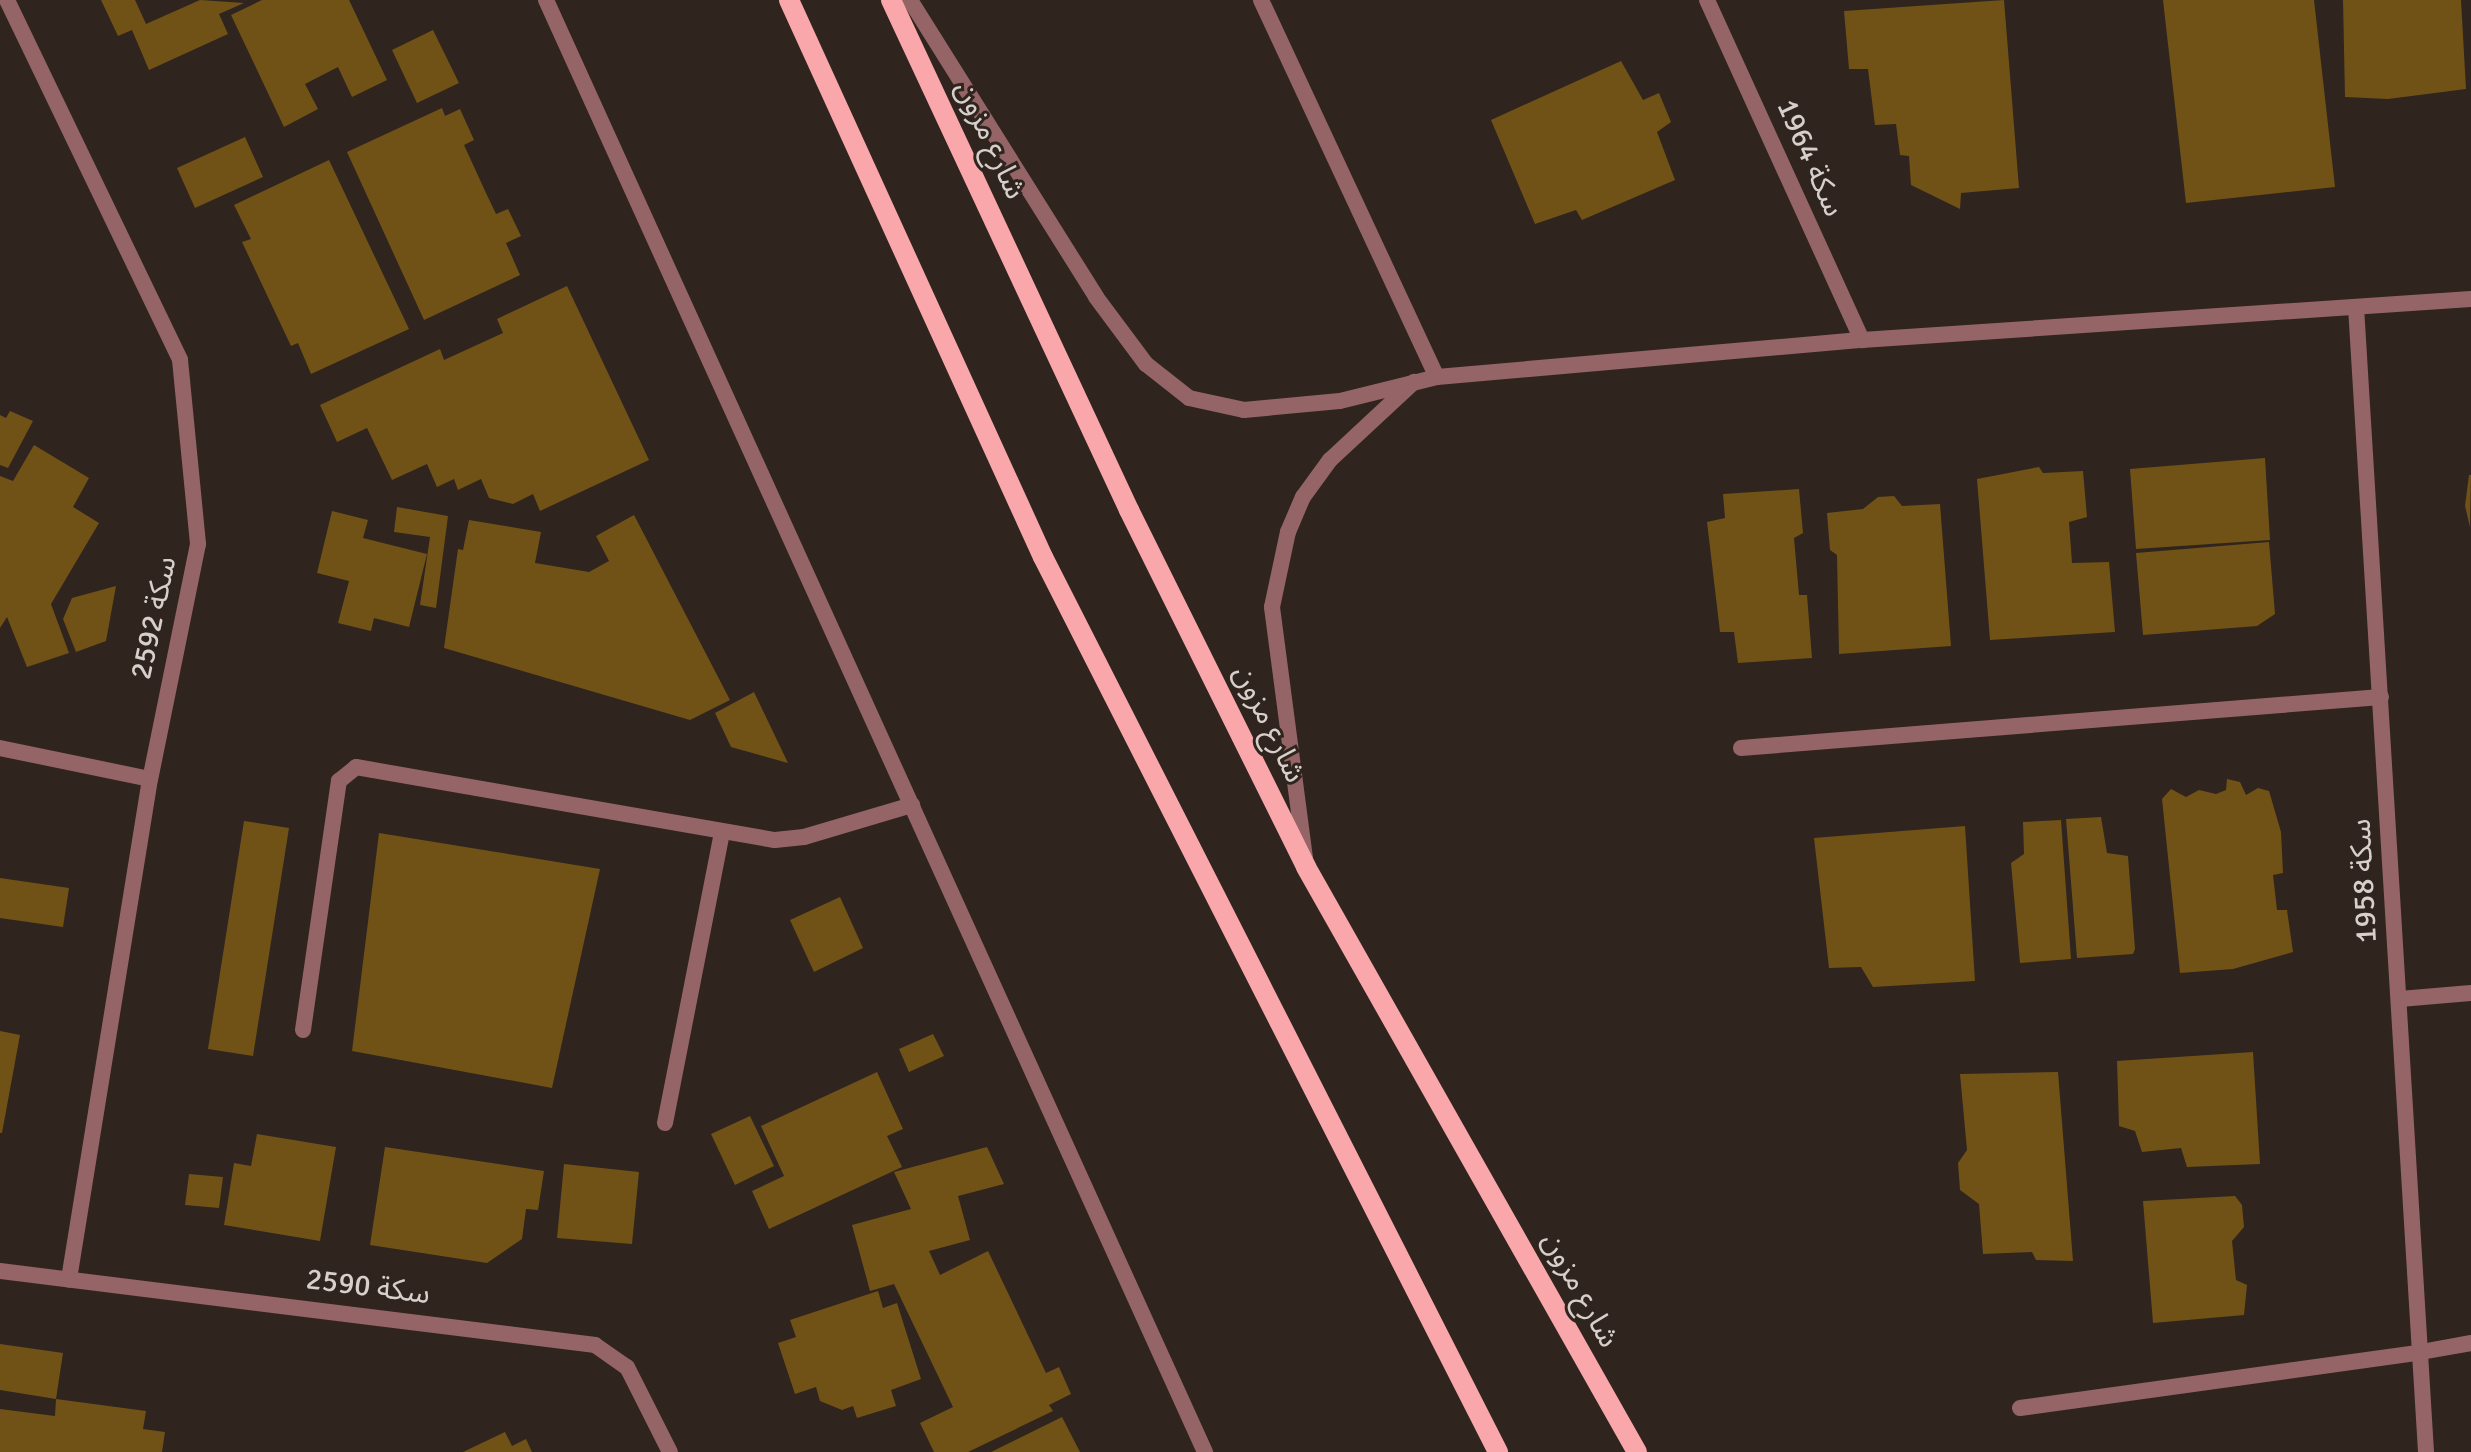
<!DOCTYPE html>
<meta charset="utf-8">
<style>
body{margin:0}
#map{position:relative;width:2471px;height:1452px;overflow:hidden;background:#2f241e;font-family:Signika,"Noto Sans Arabic",sans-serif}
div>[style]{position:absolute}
.building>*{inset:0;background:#705217}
.service>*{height:16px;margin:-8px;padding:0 8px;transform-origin:8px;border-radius:8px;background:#956466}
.minor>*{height:16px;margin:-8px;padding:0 8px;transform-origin:8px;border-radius:8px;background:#956466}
.tertiary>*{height:16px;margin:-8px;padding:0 8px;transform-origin:8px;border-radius:8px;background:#956466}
.primary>*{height:20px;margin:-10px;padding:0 10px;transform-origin:10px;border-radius:10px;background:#f9a7aa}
span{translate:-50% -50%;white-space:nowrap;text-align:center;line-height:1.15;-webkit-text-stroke:6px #2f241e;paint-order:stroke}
.street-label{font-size:30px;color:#d7cfcb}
</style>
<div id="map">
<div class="building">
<div style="clip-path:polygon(101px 0,135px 0,146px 24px,200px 0,244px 3px,219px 14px,228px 34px,149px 70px,132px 30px,118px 36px)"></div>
<div style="clip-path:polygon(262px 0,349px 0,387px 80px,352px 97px,338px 67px,305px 84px,318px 109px,284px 127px,231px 15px)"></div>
<div style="clip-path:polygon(2004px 0,2019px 188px,1961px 193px,1960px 209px,1911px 185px,1909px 156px,1900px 155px,1896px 124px,1875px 125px,1868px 69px,1849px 69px,1844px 11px)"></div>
<div style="clip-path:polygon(2163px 0,2314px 0,2335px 187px,2186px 203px)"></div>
<div style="clip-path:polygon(2343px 0,2461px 0,2466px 89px,2388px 99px,2345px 97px)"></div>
<div style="clip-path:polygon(433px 30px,459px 83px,417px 103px,392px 50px)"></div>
<div style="clip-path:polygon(1621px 61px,1643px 100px,1659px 93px,1671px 122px,1657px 132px,1675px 180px,1582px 220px,1576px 210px,1535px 224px,1491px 120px)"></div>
<div style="clip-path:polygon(442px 108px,445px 116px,460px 109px,474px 140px,464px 145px,486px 193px,496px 214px,508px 209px,521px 236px,506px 243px,520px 275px,424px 320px,347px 152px)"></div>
<div style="clip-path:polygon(245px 137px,263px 177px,195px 208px,177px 168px)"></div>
<div style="clip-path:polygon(329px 160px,409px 329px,311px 374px,298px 343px,291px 346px,242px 242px,251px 239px,234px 205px)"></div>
<div style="clip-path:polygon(567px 286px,649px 460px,540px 511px,533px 494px,513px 504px,489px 498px,481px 479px,458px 490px,454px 479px,437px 487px,427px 464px,392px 480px,367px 428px,337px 442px,320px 405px,440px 349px,444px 360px,503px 333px,497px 319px)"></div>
<div style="clip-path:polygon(10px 411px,33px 421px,8px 468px,0 465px,0 415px,6px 418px)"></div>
<div style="clip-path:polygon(34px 445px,89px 478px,73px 507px,99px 523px,51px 604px,69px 653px,27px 667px,7px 617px,0 628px,0 476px,13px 481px)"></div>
<div style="clip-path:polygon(2265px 458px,2270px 540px,2136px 549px,2130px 469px)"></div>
<div style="clip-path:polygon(2039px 467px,2043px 473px,2083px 471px,2087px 517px,2069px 522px,2072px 563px,2109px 562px,2115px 632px,1990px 640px,1977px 479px)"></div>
<div style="clip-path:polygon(2469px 475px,2471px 475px,2470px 527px,2465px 506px)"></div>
<div style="clip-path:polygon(1799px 489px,1803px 533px,1794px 538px,1799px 595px,1807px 595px,1812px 658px,1738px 663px,1734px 632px,1720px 632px,1707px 522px,1725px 518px,1723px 494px)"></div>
<div style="clip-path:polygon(1894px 496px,1902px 506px,1940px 504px,1951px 646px,1839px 654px,1837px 555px,1830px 550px,1827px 513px,1863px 509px,1878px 497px)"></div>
<div style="clip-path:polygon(397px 507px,448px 516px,436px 608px,420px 605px,430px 537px,394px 532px)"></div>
<div style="clip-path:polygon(332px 511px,368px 520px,363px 538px,427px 554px,409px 627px,374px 618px,371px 631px,338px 623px,349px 581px,317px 573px)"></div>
<div style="clip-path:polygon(634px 515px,730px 700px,690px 720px,444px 648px,458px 549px,463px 550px,469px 520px,541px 532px,535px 563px,589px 572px,609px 561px,596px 536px)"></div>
<div style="clip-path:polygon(2269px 542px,2275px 614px,2257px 626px,2143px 635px,2136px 553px)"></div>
<div style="clip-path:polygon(116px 586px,106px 641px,76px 652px,63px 619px,72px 598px)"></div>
<div style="clip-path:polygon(754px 692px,788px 763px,731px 747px,715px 713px)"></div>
<div style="clip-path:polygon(2227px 779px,2240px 782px,2246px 795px,2258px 788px,2269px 791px,2281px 832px,2283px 873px,2273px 875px,2277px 910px,2287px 910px,2293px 952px,2233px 969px,2180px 973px,2162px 799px,2171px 789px,2186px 797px,2199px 790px,2216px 794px,2226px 790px)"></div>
<div style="clip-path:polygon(2101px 817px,2107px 853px,2128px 856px,2135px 949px,2133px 954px,2077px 958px,2066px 819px)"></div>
<div style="clip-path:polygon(2061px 820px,2071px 959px,2020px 963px,2011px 863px,2024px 854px,2023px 822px)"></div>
<div style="clip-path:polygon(244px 821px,289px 828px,253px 1056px,208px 1049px)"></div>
<div style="clip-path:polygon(1965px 826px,1975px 981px,1873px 987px,1861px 967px,1829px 968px,1814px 838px)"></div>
<div style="clip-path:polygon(379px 833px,600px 869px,552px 1088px,352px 1051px)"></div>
<div style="clip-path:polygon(0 878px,69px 888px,63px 927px,0 918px)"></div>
<div style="clip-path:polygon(840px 897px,863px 948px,814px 972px,790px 920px)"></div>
<div style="clip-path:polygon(0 1031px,20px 1035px,2px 1133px,0 1133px)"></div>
<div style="clip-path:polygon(933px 1034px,944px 1056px,909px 1072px,899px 1049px)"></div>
<div style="clip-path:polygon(2253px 1052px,2260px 1164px,2187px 1167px,2181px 1148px,2142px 1152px,2135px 1131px,2119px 1126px,2117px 1061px)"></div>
<div style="clip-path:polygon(877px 1072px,903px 1129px,887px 1136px,902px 1167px,769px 1229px,752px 1191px,784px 1176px,761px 1126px)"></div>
<div style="clip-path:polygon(2058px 1072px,2073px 1261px,2036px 1260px,2032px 1252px,1983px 1254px,1979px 1204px,1960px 1190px,1958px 1163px,1967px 1150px,1960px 1074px)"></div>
<div style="clip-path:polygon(750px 1116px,774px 1166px,735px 1185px,711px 1134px)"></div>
<div style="clip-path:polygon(257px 1134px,336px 1147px,320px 1241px,224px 1225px,234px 1163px,251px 1166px)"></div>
<div style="clip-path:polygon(385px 1147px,544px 1171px,538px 1210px,526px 1209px,522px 1239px,487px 1263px,370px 1245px)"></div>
<div style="clip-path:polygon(987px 1147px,1004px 1184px,958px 1196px,970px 1240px,929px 1251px,940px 1275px,988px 1251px,1046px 1373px,1059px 1367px,1071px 1394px,1049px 1405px,1053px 1411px,968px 1452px,934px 1452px,920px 1423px,953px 1407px,894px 1284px,870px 1291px,852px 1225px,911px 1209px,894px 1172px)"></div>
<div style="clip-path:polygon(564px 1164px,639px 1172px,632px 1244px,557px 1238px)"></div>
<div style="clip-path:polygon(189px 1174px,223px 1177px,219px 1208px,185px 1205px)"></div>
<div style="clip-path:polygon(2235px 1196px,2242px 1205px,2244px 1227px,2232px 1241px,2236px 1280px,2247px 1285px,2244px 1315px,2153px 1323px,2143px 1201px)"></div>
<div style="clip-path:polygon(878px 1291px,883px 1308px,897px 1303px,921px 1379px,891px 1390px,896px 1406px,857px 1418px,853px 1406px,842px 1410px,820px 1401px,816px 1387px,795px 1394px,778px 1343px,796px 1337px,790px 1320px)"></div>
<div style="clip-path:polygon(0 1344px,63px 1353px,56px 1399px,0 1390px)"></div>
<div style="clip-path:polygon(56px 1399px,146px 1411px,143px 1429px,165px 1432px,162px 1452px,0 1452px,0 1409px,55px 1416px)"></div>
<div style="clip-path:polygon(1062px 1417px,1080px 1452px,991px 1452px)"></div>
<div style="clip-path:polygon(505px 1432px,512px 1446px,526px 1439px,532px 1452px,463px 1452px)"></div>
</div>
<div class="service">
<div style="left:303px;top:1030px;width:252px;rotate:-81.8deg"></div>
<div style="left:339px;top:781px;width:22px;rotate:-39deg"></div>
<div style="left:356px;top:767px;width:425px;rotate:9.9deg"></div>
<div style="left:775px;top:840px;width:29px;rotate:-6deg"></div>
<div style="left:804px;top:837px;width:113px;rotate:-16.5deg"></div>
<div style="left:665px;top:1123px;width:297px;rotate:-78.9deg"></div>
<div style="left:2020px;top:1408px;width:405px;rotate:-7.9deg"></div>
</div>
<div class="minor">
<div style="left:7px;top:0;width:399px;rotate:64.3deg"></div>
<div style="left:180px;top:360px;width:185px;rotate:84.4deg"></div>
<div style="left:198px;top:544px;width:240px;rotate:101.5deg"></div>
<div style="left:150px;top:779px;width:507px;rotate:99.2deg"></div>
<div style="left:546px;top:0;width:1595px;rotate:65.59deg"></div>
<div style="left:1261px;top:0;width:416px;rotate:65deg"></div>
<div style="left:1707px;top:0;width:374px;rotate:65.5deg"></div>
<div style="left:2356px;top:307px;width:1147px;rotate:86.5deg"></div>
<div style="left:0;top:748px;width:153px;rotate:11.7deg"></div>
<div style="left:1741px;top:748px;width:642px;rotate:-4.56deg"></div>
<div style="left:2400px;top:999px;width:71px;rotate:-4.8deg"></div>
<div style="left:0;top:1271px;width:600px;rotate:7.09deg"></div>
<div style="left:595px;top:1345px;width:39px;rotate:35deg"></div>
<div style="left:627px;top:1367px;width:95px;rotate:63.2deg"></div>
<div style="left:2421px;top:1352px;width:51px;rotate:-10.2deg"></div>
</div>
<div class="tertiary">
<div style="left:910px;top:0;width:350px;rotate:57.9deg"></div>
<div style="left:1096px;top:297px;width:84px;rotate:53.3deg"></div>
<div style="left:1146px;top:364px;width:55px;rotate:38.3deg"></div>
<div style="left:1189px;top:398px;width:56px;rotate:12.3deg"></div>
<div style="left:1244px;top:410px;width:96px;rotate:-5.4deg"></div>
<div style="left:1340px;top:401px;width:100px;rotate:-13.9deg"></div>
<div style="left:1437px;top:377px;width:427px;rotate:-5deg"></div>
<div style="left:1862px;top:340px;width:610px;rotate:-3.85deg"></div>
<div style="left:1305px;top:858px;width:253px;rotate:-97.5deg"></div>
<div style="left:1272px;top:607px;width:77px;rotate:-78deg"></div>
<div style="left:1288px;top:532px;width:38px;rotate:-67deg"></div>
<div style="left:1303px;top:497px;width:46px;rotate:-53.9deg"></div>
<div style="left:1330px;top:460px;width:115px;rotate:-42.9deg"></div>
</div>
<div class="primary">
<div style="left:789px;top:0;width:612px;rotate:65.49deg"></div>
<div style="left:1043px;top:557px;width:1004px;rotate:63.05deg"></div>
<div style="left:891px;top:0;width:563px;rotate:64.98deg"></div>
<div style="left:1129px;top:510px;width:398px;rotate:63.6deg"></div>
<div style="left:1306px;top:867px;width:672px;rotate:60.5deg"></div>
</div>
<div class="street-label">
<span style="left:990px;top:140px;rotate:65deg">شارع مزون</span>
<span style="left:1810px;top:158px;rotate:66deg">سكة 1964</span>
<span style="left:154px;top:618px;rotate:-78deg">سكة 2592</span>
<span style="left:1269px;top:724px;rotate:64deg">شارع مزون</span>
<span style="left:2364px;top:881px;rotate:-93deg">سكة 1958</span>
<span style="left:368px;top:1287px;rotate:7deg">سكة 2590</span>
<span style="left:1580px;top:1290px;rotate:61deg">شارع مزون</span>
</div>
</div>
